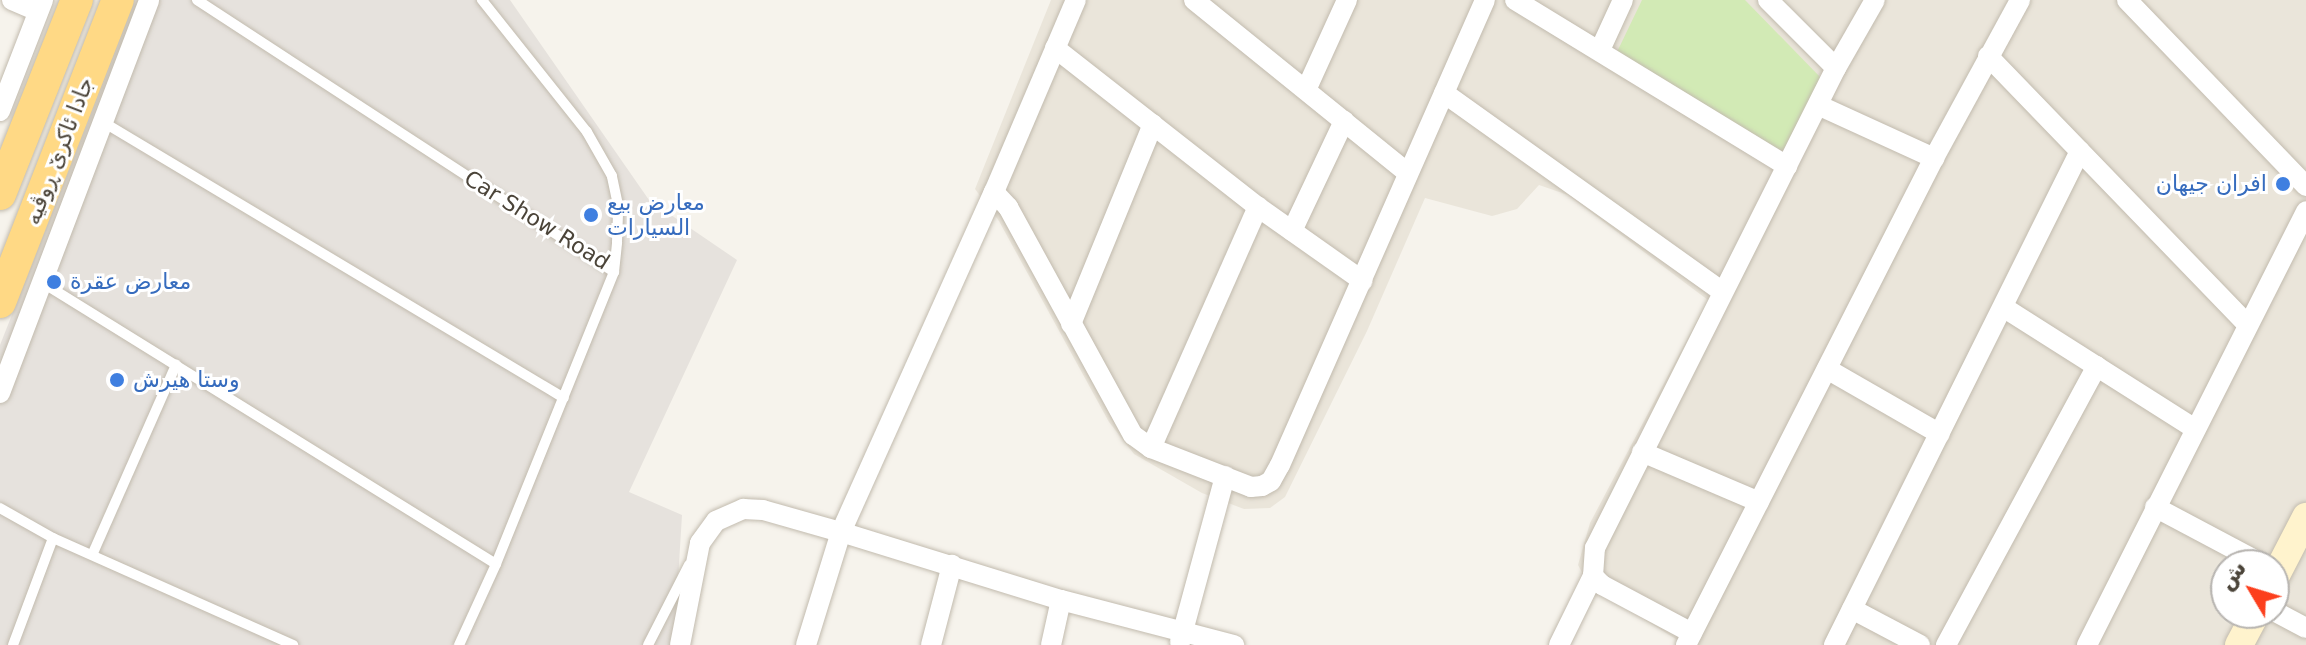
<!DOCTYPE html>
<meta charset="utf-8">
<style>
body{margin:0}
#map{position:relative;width:2306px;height:645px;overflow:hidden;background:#f6f3ec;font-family:"DejaVu Sans","Noto Naskh Arabic",sans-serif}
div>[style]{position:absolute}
.residential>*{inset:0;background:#eae5da}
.industrial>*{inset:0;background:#e6e2dd}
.green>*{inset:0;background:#d2eab5}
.roads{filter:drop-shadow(0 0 2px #c2bbae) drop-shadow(0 0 2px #c2bbae)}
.service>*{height:10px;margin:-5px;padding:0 5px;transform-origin:5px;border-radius:5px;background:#fff}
.minor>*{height:20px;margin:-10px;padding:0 10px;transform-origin:10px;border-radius:10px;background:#fff}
.secondary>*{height:28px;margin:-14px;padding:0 14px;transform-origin:14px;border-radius:14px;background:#fff3cd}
.trunk>*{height:32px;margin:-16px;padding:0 16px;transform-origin:16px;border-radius:16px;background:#ffd985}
.dots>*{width:22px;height:22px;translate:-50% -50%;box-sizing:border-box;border:4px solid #fff;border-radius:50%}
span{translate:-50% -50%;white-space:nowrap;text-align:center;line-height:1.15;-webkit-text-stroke:6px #fff;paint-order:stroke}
.street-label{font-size:22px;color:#4b4439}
.shop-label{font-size:22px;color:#366cbe}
.right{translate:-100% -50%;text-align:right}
.left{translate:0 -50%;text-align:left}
.north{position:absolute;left:2210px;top:549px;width:80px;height:80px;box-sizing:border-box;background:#fff;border:2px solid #b7b4b0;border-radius:50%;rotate:308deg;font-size:22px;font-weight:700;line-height:32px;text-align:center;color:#4b4439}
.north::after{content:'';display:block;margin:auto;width:28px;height:36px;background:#fc3f1d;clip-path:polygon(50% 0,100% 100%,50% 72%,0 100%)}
</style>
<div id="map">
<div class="residential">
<div style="clip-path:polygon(evenodd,1051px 0,2306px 0,2306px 645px,1678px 645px,1679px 641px,1589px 585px,1578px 565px,1590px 523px,1708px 300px,1568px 195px,1539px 185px,1517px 209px,1492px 216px,1425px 198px,1367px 331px,1285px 497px,1270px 508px,1244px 509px,1202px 493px,1134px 454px,1109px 422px,999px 221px,975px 189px,1051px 0,2226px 565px,2274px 565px,2274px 613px,2226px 613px,2226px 565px)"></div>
</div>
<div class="industrial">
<div style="clip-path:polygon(137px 0,510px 0,649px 200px,737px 260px,629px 492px,682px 515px,674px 645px,0 645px,0 345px)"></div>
</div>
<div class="green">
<div style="clip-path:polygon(1642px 0,1745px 0,1822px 79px,1783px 152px,1617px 52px)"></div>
</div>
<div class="roads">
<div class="service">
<div style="left:197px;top:0;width:498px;rotate:33.1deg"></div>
<div style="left:103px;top:122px;width:537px;rotate:30.91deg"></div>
<div style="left:43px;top:283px;width:533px;rotate:31.81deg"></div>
<div style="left:0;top:508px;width:61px;rotate:29.5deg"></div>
<div style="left:53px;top:538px;width:263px;rotate:24deg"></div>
<div style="left:93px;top:553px;width:206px;rotate:-66.2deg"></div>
<div style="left:13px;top:645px;width:114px;rotate:-69.5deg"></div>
<div style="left:459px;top:645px;width:89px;rotate:-65.4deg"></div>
<div style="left:496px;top:564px;width:315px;rotate:-68deg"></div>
<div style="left:614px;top:272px;width:30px;rotate:-84deg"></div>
<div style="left:617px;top:242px;width:37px;rotate:-88deg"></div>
<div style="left:618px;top:205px;width:30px;rotate:-102deg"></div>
<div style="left:612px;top:176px;width:51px;rotate:-119.6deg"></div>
<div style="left:587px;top:132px;width:169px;rotate:-128.5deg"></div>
<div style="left:648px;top:645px;width:90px;rotate:-62.9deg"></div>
</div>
<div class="minor">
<div style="left:12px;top:0;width:28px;rotate:23deg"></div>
<div style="left:1194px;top:0;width:275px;rotate:39deg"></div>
<div style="left:1515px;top:0;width:319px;rotate:31.4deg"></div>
<div style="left:1768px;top:0;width:96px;rotate:45deg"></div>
<div style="left:2127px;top:0;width:258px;rotate:46.1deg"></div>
<div style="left:1055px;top:48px;width:258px;rotate:38.1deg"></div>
<div style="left:1258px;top:207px;width:128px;rotate:35.2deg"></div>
<div style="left:1600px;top:50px;width:55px;rotate:-65.3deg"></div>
<div style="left:1988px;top:56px;width:373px;rotate:46deg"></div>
<div style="left:1306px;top:90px;width:99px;rotate:-65.5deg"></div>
<div style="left:1444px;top:93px;width:341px;rotate:35.5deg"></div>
<div style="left:1818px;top:105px;width:128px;rotate:24.6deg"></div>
<div style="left:0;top:111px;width:119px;rotate:-68.8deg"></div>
<div style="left:994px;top:192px;width:21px;rotate:47deg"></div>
<div style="left:1008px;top:207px;width:260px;rotate:61.3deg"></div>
<div style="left:1133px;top:435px;width:22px;rotate:36deg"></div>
<div style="left:1151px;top:448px;width:107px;rotate:21.3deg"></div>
<div style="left:1251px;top:487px;width:11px;rotate:-5deg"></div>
<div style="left:1262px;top:486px;width:10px;rotate:-29deg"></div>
<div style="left:1271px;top:481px;width:18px;rotate:-61deg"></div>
<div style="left:1280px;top:465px;width:508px;rotate:-66.21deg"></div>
<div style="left:1292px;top:231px;width:122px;rotate:-64.7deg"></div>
<div style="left:2003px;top:307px;width:227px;rotate:32.4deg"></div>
<div style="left:1071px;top:324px;width:216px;rotate:-67.7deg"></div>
<div style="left:1827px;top:369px;width:130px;rotate:29.9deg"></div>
<div style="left:0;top:393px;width:420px;rotate:-69.2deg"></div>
<div style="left:1151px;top:448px;width:264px;rotate:-66.1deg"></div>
<div style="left:1642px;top:452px;width:127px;rotate:23.1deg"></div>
<div style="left:2155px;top:507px;width:123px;rotate:28deg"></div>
<div style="left:1852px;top:609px;width:77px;rotate:27.9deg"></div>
<div style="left:2274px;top:611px;width:36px;rotate:28deg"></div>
<div style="left:1692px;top:633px;width:102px;rotate:-151.9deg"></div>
<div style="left:1602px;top:585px;width:13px;rotate:-135deg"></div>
<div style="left:1593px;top:576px;width:28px;rotate:-86deg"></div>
<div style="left:1595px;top:548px;width:537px;rotate:-63.34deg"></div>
<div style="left:1836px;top:68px;width:78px;rotate:-60.2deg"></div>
<div style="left:1180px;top:642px;width:172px;rotate:-74.8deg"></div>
<div style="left:680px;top:645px;width:104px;rotate:-78.9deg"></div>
<div style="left:700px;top:543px;width:27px;rotate:-54deg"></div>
<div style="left:716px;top:521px;width:30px;rotate:-24deg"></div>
<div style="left:743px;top:509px;width:20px;rotate:3deg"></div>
<div style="left:763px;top:510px;width:81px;rotate:15.8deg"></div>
<div style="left:841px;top:532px;width:230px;rotate:17.2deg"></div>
<div style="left:1061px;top:600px;width:179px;rotate:14.6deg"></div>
<div style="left:806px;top:645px;width:118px;rotate:-72.8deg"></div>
<div style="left:841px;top:532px;width:373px;rotate:-65.8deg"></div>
<div style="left:994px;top:192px;width:209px;rotate:-66.9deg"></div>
<div style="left:931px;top:645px;width:83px;rotate:-75.3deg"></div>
<div style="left:1051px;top:645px;width:46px;rotate:-77.5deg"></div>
<div style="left:1559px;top:645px;width:77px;rotate:-63.8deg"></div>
<div style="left:1686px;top:645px;width:547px;rotate:-63.01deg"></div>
<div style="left:1934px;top:158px;width:180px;rotate:-61.4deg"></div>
<div style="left:1834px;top:645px;width:552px;rotate:-63.53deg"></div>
<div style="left:1946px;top:645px;width:317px;rotate:-61.6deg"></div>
<div style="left:2087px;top:645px;width:486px;rotate:-63.2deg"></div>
</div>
<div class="secondary">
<div style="left:2274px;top:579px;width:70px;rotate:-62.7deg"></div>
<div style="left:2239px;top:645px;width:36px;rotate:-62deg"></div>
</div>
<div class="trunk">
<div style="left:0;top:194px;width:209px;rotate:-68.4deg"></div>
<div style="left:0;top:302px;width:324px;rotate:-68.7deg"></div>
</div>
</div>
<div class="dots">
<div style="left:2283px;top:184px;background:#3f7fe0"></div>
<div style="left:591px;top:215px;background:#3f7fe0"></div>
<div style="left:54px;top:282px;background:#3f7fe0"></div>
<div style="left:117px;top:380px;background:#3f7fe0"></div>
</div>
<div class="street-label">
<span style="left:59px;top:151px;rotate:-69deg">جادا ئاکرێ ڕوڤیە</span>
<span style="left:537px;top:220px;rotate:32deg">Car Show Road</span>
</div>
<div class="shop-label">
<span class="right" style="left:2267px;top:184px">افران جيهان</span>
<span class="left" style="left:607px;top:215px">معارض بيع<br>السيارات</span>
<span class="left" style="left:70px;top:282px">معارض عقرة</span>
<span class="left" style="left:133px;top:380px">وستا هيرش</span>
</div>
<div class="north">ش</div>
</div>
